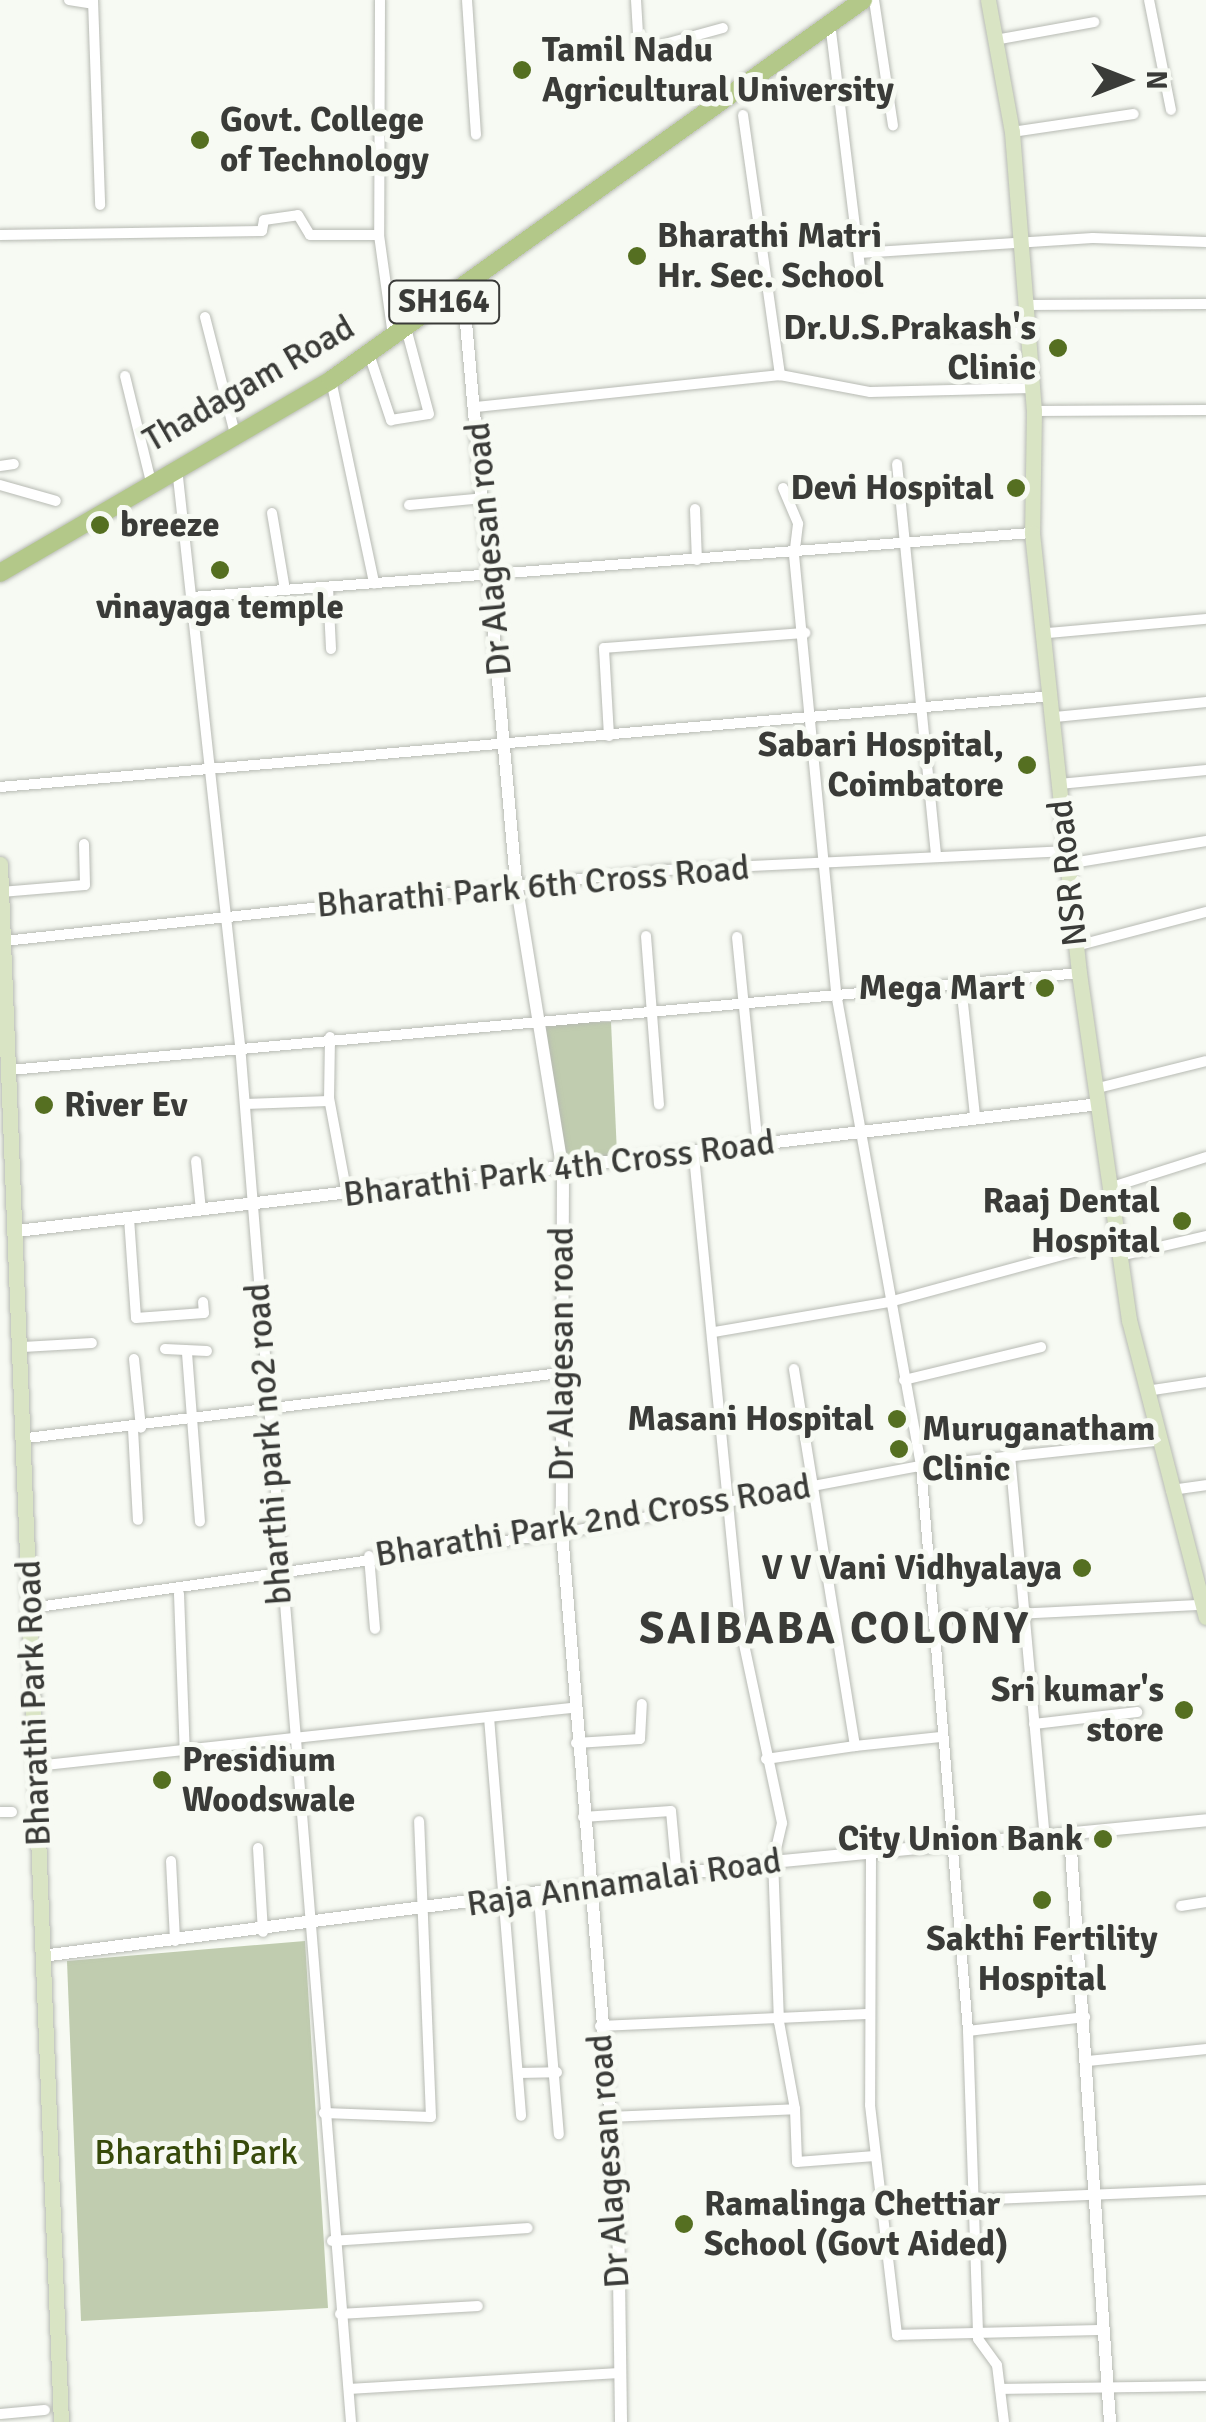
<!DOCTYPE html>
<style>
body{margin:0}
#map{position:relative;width:1206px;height:2422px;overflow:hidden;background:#f7faf3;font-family:Signika,sans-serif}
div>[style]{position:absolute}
.green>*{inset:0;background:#c0ccaf}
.roads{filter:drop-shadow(0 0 2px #b7bab3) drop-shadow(0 0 2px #b7bab3)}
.minor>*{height:10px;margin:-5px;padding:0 5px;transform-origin:5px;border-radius:5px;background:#fff}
.tertiary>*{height:12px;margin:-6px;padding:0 6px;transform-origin:6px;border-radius:6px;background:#fff}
.secondary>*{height:15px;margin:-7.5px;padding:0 7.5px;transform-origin:7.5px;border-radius:7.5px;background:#d9e4c4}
.primary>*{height:18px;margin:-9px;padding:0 9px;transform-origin:9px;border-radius:9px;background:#b3c889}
.dots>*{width:28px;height:28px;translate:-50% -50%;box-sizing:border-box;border:5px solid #f7faf3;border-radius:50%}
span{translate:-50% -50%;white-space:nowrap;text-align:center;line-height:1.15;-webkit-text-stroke:10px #f7faf3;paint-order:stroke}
.shield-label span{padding:2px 8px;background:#f7faf3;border:2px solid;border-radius:8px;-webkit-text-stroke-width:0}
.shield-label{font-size:32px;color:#3a3b38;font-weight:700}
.poi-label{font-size:35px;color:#3a3b38;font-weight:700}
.left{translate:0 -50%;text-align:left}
.right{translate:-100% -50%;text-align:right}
.street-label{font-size:35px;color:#3a3b38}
.park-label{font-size:35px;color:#374a0b}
.district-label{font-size:45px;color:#3a3b38;font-weight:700;letter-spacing:2.5px}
.north{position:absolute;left:1076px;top:30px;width:100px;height:100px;-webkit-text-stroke:8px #f7faf3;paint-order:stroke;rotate:90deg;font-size:28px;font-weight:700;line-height:40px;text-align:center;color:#3a3b38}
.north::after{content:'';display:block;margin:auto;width:35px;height:45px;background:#3a3b38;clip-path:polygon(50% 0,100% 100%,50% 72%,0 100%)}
</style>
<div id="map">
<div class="green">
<div style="clip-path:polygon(611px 1022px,617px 1154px,566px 1167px,541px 1023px)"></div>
<div style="clip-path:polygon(305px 1941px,328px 2308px,81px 2321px,67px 1961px)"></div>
</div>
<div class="roads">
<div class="minor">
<div style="left:69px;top:0;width:24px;rotate:9deg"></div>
<div style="left:93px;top:0;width:205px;rotate:88deg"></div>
<div style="left:380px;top:0;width:235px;rotate:90.2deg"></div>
<div style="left:379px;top:235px;width:102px;rotate:82.1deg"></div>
<div style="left:467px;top:0;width:135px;rotate:86.2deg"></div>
<div style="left:636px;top:0;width:51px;rotate:86.6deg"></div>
<div style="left:639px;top:51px;width:87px;rotate:-15.3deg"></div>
<div style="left:874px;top:0;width:127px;rotate:81.4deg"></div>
<div style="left:1149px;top:0;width:112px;rotate:78.7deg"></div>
<div style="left:830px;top:23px;width:261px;rotate:83deg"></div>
<div style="left:995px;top:40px;width:101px;rotate:-10.3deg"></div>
<div style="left:743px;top:115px;width:263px;rotate:81.9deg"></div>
<div style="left:780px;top:375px;width:92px;rotate:10.7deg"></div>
<div style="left:870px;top:392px;width:162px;rotate:-1.4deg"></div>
<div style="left:1012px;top:132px;width:123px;rotate:-8.4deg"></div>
<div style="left:0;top:235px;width:262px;rotate:-0.9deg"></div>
<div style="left:262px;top:231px;width:11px;rotate:-80deg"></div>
<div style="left:264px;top:220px;width:34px;rotate:-8deg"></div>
<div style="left:298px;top:215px;width:23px;rotate:59deg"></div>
<div style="left:310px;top:235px;width:69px"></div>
<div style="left:859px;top:253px;width:234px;rotate:-3.7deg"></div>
<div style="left:1093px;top:238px;width:113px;rotate:2deg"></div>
<div style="left:1024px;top:305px;width:182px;rotate:-0.3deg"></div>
<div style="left:205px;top:317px;width:121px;rotate:75.6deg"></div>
<div style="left:951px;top:334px;width:75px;rotate:-1.5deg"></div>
<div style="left:369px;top:354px;width:70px;rotate:71.6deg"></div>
<div style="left:391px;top:420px;width:38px;rotate:-9deg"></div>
<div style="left:429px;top:414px;width:89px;rotate:-105deg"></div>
<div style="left:125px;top:376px;width:105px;rotate:76.2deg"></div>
<div style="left:331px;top:380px;width:208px;rotate:78deg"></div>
<div style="left:476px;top:407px;width:306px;rotate:-6deg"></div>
<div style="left:1034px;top:411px;width:172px;rotate:-0.3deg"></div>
<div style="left:897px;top:464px;width:393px;rotate:84.3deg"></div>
<div style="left:0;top:466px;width:14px;rotate:-8deg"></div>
<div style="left:177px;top:468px;width:580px;rotate:83.77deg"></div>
<div style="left:240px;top:1045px;width:1381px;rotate:85.39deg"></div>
<div style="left:0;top:485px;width:58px;rotate:15.9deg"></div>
<div style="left:783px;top:488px;width:39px;rotate:67deg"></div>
<div style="left:798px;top:524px;width:31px;rotate:97deg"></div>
<div style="left:794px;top:555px;width:440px;rotate:84.5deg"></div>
<div style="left:836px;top:993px;width:481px;rotate:79.8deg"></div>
<div style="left:921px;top:1466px;width:567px;rotate:85.24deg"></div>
<div style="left:968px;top:2031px;width:308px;rotate:88.1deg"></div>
<div style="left:978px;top:2339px;width:32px;rotate:54deg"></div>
<div style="left:997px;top:2365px;width:57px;rotate:83deg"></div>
<div style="left:409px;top:505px;width:75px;rotate:-5.3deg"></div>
<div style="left:695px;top:509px;width:51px;rotate:87.8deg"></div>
<div style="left:272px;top:513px;width:78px;rotate:80.4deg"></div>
<div style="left:328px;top:587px;width:62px;rotate:87.2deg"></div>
<div style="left:192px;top:597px;width:842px;rotate:-4.36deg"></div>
<div style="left:1048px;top:633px;width:159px;rotate:-5.1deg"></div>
<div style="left:1055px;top:717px;width:152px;rotate:-5.7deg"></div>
<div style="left:609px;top:736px;width:88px;rotate:-93.3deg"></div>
<div style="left:604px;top:648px;width:202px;rotate:-4.3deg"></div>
<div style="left:1059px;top:784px;width:148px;rotate:-5.4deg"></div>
<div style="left:0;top:787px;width:1056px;rotate:-4.94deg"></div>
<div style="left:1066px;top:864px;width:142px;rotate:-9.3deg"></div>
<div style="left:1px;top:892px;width:84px;rotate:-4.8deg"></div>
<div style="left:85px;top:885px;width:41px;rotate:-91.4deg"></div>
<div style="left:646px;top:936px;width:169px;rotate:85.6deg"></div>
<div style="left:737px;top:937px;width:210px;rotate:84.3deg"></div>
<div style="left:4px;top:941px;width:666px;rotate:-6.12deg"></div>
<div style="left:666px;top:870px;width:398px;rotate:-2.7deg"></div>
<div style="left:1076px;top:946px;width:134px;rotate:-14.7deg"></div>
<div style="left:961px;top:985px;width:133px;rotate:83.9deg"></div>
<div style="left:330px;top:1037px;width:61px;rotate:90.9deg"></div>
<div style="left:329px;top:1098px;width:98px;rotate:79.4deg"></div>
<div style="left:10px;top:1070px;width:1073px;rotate:-5.18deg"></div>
<div style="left:1098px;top:1088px;width:111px;rotate:-14deg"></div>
<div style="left:245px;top:1104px;width:84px;rotate:-2deg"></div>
<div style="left:196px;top:1161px;width:49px;rotate:84.2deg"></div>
<div style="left:1112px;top:1187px;width:99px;rotate:-17.7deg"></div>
<div style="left:129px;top:1218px;width:100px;rotate:86deg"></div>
<div style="left:136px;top:1318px;width:68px;rotate:-4.2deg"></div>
<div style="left:204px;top:1313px;width:11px;rotate:-95deg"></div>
<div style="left:1120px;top:1256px;width:88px;rotate:-13.1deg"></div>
<div style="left:714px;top:1332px;width:178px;rotate:-9.7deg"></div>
<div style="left:889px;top:1302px;width:236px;rotate:-15.2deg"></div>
<div style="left:23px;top:1347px;width:69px;rotate:-3.3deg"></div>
<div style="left:165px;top:1349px;width:42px;rotate:2.7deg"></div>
<div style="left:187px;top:1353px;width:169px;rotate:85.6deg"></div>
<div style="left:134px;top:1359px;width:69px;rotate:84.2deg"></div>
<div style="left:904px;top:1380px;width:141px;rotate:-13.5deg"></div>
<div style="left:1146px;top:1391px;width:61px;rotate:-8.5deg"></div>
<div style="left:133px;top:1429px;width:91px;rotate:86.9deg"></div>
<div style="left:27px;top:1438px;width:537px;rotate:-6.95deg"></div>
<div style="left:1010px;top:1455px;width:384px;rotate:84.8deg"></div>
<div style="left:1171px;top:1490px;width:35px;rotate:-8deg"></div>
<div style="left:369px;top:1556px;width:73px;rotate:85.3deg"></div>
<div style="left:179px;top:1594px;width:160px;rotate:87.9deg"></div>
<div style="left:31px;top:1608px;width:536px;rotate:-8.04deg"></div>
<div style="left:562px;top:1533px;width:365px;rotate:-10.6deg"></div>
<div style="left:921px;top:1466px;width:235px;rotate:-6.1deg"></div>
<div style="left:934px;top:1618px;width:269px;rotate:-2.8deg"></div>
<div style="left:489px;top:1717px;width:400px;rotate:85.4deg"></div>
<div style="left:1034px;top:1724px;width:104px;rotate:-6.6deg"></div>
<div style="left:576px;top:1743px;width:64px;rotate:-3.6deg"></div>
<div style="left:640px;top:1739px;width:35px;rotate:-87deg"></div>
<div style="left:855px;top:1746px;width:86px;rotate:-6deg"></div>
<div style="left:766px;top:1759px;width:90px;rotate:-8.3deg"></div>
<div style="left:855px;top:1746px;width:382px;rotate:-99.2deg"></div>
<div style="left:36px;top:1766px;width:538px;rotate:-6.19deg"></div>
<div style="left:0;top:1812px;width:12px"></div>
<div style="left:583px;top:1817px;width:88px;rotate:-3.9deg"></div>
<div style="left:671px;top:1811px;width:66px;rotate:84.8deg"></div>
<div style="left:258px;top:1848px;width:84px;rotate:86.6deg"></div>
<div style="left:871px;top:1853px;width:252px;rotate:90.2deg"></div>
<div style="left:870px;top:2105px;width:232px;rotate:83.3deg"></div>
<div style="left:897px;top:2335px;width:207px;rotate:-1.4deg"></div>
<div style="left:171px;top:1861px;width:80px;rotate:87.1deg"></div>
<div style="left:539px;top:1898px;width:237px;rotate:85.2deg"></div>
<div style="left:1181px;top:1906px;width:25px;rotate:-9deg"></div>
<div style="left:600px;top:2026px;width:267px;rotate:-2.6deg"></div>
<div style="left:968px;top:2031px;width:118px;rotate:-6.8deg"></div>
<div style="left:1088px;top:2061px;width:119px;rotate:-5.8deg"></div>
<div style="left:518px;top:2073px;width:39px;rotate:-1deg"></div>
<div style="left:795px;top:2109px;width:53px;rotate:87.8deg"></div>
<div style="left:797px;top:2162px;width:78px;rotate:-4.4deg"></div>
<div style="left:324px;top:2113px;width:107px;rotate:2.1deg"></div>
<div style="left:431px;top:2117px;width:296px;rotate:-92.3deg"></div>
<div style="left:608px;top:2117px;width:187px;rotate:-2.4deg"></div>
<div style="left:795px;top:2109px;width:88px;rotate:-100.4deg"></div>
<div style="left:779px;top:2022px;width:160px;rotate:-92.1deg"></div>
<div style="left:773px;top:1862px;width:40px;rotate:-77deg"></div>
<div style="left:782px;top:1823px;width:202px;rotate:-102deg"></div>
<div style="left:740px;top:1625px;width:472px;rotate:-95.6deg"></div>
<div style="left:968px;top:2200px;width:238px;rotate:-2.4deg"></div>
<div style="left:332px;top:2241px;width:196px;rotate:-3.8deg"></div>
<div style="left:340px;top:2314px;width:138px;rotate:-3.3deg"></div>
<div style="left:349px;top:2389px;width:270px;rotate:-3.4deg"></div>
<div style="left:1000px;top:2389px;width:206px;rotate:-0.8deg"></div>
<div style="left:0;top:2414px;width:45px;rotate:-5.1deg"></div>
</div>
<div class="tertiary">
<div style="left:463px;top:289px;width:595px;rotate:84.89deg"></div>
<div style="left:516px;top:882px;width:293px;rotate:80.8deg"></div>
<div style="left:563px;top:1171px;width:362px;rotate:90.2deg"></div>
<div style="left:562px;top:1533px;width:674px;rotate:85.24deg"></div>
<div style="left:618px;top:2205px;width:217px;rotate:89.2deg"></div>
<div style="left:17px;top:1231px;width:1089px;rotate:-6.69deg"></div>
<div style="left:1070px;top:1835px;width:588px;rotate:86.1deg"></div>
<div style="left:42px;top:1956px;width:737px;rotate:-7.33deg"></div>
<div style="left:773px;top:1862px;width:435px;rotate:-5.5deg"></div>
</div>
<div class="secondary">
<div style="left:988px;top:0;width:134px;rotate:79.7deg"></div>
<div style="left:1012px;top:132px;width:280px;rotate:85.5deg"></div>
<div style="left:1034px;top:411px;width:122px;rotate:90.9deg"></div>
<div style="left:1032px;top:533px;width:443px;rotate:83.9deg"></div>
<div style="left:1079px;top:973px;width:351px;rotate:81.8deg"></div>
<div style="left:1129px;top:1320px;width:307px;rotate:75.5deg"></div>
<div style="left:0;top:864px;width:1559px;rotate:87.76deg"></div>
</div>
<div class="primary">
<div style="left:0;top:573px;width:383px;rotate:-30.2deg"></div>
<div style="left:331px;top:380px;width:654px;rotate:-35.54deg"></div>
</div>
</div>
<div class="dots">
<div style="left:522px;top:70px;background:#556f21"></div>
<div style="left:200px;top:140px;background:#556f21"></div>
<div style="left:637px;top:256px;background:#556f21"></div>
<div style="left:1058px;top:348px;background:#556f21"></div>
<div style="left:1016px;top:488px;background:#556f21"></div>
<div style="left:100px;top:525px;background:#556f21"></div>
<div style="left:220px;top:570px;background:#556f21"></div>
<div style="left:1027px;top:765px;background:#556f21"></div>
<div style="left:1045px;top:988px;background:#556f21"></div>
<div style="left:44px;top:1105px;background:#556f21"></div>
<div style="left:1182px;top:1221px;background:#556f21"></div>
<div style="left:897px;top:1419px;background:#556f21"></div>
<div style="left:899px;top:1449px;background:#556f21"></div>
<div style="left:1082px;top:1568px;background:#556f21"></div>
<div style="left:1184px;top:1710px;background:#556f21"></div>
<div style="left:162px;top:1780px;background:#556f21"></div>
<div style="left:1103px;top:1839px;background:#556f21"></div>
<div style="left:1042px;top:1900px;background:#556f21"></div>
<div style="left:684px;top:2224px;background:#556f21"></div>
</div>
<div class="shield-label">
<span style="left:444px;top:302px">SH164</span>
</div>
<div class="poi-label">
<span class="left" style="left:542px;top:70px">Tamil Nadu<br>Agricultural University</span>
<span class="left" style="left:220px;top:140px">Govt. College<br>of Technology</span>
<span class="left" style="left:657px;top:256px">Bharathi Matri<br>Hr. Sec. School</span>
<span class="right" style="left:1036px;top:348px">Dr.U.S.Prakash's<br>Clinic</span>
<span class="right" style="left:994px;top:488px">Devi Hospital</span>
<span class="left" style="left:120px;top:525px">breeze</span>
<span style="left:220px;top:607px">vinayaga temple</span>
<span class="right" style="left:1004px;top:765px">Sabari Hospital,<br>Coimbatore</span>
<span class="right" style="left:1025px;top:988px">Mega Mart</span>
<span class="left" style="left:64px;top:1105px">River Ev</span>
<span class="right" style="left:1160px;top:1221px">Raaj Dental<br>Hospital</span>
<span class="right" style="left:874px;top:1419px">Masani Hospital</span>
<span class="left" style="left:922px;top:1449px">Muruganatham<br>Clinic</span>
<span class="right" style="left:1062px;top:1568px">V V Vani Vidhyalaya</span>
<span class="right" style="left:1164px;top:1710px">Sri kumar's<br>store</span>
<span class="left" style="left:182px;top:1780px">Presidium<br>Woodswale</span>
<span class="right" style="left:1083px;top:1839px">City Union Bank</span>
<span style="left:1042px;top:1959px">Sakthi Fertility<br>Hospital</span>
<span class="left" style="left:704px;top:2224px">Ramalinga Chettiar<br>School (Govt Aided)</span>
</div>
<div class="street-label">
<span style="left:249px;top:384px;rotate:-30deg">Thadagam Road</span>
<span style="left:489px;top:549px;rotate:-95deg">Dr Alagesan road</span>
<span style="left:1068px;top:873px;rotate:-96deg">NSR Road</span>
<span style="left:533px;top:887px;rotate:-5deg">Bharathi Park 6th Cross Road</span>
<span style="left:559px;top:1169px;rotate:-7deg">Bharathi Park 4th Cross Road</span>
<span style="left:562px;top:1354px;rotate:-90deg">Dr Alagesan road</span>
<span style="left:269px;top:1444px;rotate:-94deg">bharthi park no2 road</span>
<span style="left:593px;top:1521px;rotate:-9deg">Bharathi Park 2nd Cross Road</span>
<span style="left:34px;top:1703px;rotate:-92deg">Bharathi Park Road</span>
<span style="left:624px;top:1883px;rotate:-8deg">Raja Annamalai Road</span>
<span style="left:609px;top:2161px;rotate:-94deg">Dr Alagesan road</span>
</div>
<div class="park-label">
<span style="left:196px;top:2153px">Bharathi Park</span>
</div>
<div class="district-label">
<span style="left:835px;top:1629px">SAIBABA COLONY</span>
</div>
<div class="north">N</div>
</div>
